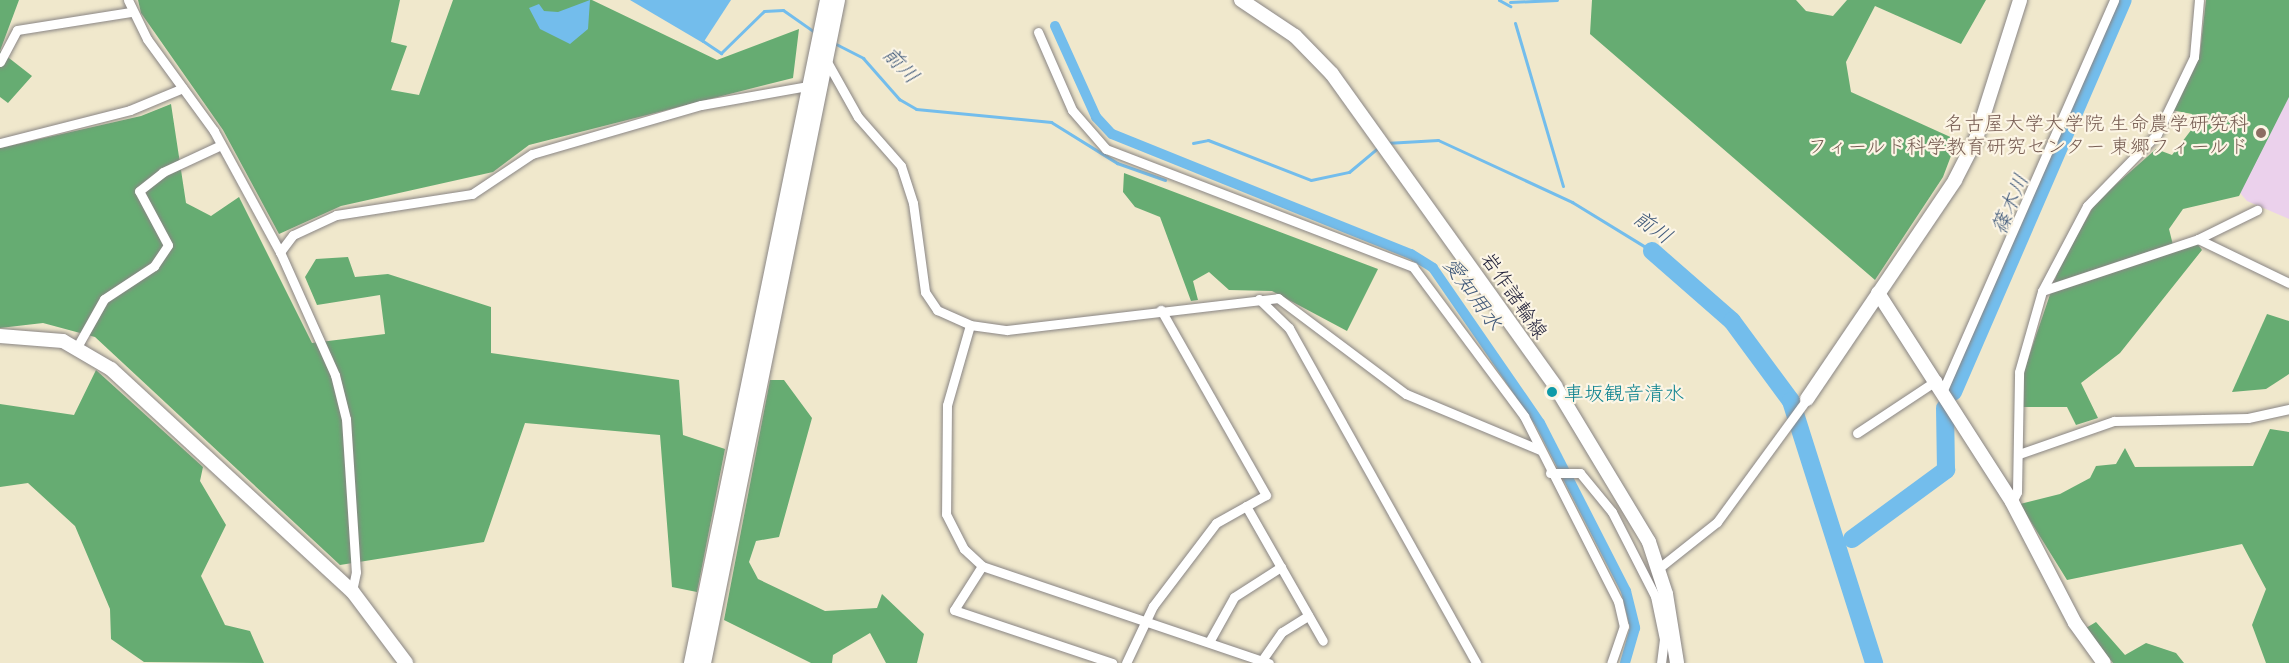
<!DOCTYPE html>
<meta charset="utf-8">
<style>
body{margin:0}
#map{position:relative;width:2289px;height:663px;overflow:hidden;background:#f0e8cc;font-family:Delius,"Klee One",sans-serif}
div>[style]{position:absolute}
.built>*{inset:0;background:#ebd1ec}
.forest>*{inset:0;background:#66ac72}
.water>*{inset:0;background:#73bdec}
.stream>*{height:3px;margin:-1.5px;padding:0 1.5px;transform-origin:1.5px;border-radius:1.5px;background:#73bdec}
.canal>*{height:10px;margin:-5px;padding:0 5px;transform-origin:5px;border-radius:5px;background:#73bdec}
.river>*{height:18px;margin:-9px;padding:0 9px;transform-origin:9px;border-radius:9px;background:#73bdec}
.roads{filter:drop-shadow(0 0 2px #898584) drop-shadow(0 0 2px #898584)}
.street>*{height:9px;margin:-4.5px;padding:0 4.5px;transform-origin:4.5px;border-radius:4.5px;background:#fff}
.secondary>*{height:14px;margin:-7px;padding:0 7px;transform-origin:7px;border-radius:7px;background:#fff}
.dots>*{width:16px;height:16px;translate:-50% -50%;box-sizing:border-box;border:3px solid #fcf5e5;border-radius:50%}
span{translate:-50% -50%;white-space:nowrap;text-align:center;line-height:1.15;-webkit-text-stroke:4.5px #fcf5e5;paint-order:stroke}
.education-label{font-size:20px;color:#785e54}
.right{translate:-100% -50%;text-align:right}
.street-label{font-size:20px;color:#22223b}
.culture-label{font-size:20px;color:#0d838f}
.left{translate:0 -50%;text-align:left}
.water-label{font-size:21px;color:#3e5879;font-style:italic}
</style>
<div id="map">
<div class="built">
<div style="clip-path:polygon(2289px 37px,2289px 219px,2247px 201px,2229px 180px)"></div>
</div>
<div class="forest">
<div style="clip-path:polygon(0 0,19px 0,0 51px,32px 76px,8px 103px,0 97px)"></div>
<div style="clip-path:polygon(138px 0,400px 0,391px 42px,407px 46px,391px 90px,419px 95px,453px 0,592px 0,717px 60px,799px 29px,793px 78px,529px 145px,493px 172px,341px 206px,279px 234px,223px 130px,141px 13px)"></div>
<div style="clip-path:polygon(1592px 0,1796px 0,1806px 11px,1833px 16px,1847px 0,1986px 0,1961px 44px,1875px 6px,1846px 62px,1851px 92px,1957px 140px,1943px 177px,1875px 280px,1590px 34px)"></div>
<div style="clip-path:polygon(2206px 0,2289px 0,2289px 97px,2239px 196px,2183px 209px,2169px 229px,2174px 249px,2196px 242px,2202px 250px,2120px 353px,2081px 383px,2098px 418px,2076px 425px,2067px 407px,2023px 407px,2023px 374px,2060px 265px,2096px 202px,2156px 149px,2172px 155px,2195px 125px,2192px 114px,2171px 110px,2200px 53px)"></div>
<div style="clip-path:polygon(171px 104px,186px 203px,211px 216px,239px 197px,312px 343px,385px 334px,380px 295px,317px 305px,305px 277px,316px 259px,348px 257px,355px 277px,388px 274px,491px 307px,491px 353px,679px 380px,683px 435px,725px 449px,697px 592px,672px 587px,660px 435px,525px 423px,484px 542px,340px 565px,95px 337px,43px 323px,0 328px,0 148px,141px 116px)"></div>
<div style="clip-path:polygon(1124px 173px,1378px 269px,1347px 331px,1272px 291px,1229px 290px,1209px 272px,1193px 281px,1198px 300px,1191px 301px,1160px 217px,1135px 207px,1123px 192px)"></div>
<div style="clip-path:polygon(2267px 314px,2289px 321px,2289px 374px,2266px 389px,2232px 392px)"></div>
<div style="clip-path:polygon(96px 370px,203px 467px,200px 481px,226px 525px,201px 576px,225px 625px,250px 631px,264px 663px,144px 662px,111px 639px,110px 609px,75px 526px,28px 483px,0 487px,0 404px,74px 415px)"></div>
<div style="clip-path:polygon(770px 380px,784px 380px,812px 418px,779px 537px,756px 541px,749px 562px,758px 579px,825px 611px,877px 608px,882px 594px,924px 634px,917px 663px,886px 663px,870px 633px,833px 655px,832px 663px,811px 663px,724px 620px)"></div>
<div style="clip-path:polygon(2270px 429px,2289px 432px,2289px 663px,2266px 663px,2252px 625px,2266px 589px,2242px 544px,2067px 580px,2020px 504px,2060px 494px,2090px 478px,2096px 466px,2116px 464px,2125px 448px,2135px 467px,2253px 466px)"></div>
<div style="clip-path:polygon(2096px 622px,2125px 655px,2146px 643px,2176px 653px,2184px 663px,2113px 663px,2086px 628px)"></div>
</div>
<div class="water">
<div style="clip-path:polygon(590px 0,588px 29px,570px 44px,540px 29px,529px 8px,539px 4px,544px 11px,558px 12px)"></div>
<div style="clip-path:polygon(630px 0,731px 0,703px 43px)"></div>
</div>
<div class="stream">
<div style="left:1499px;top:0;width:13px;rotate:29deg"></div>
<div style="left:1510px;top:2px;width:47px;rotate:-2.4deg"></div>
<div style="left:1515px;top:23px;width:170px;rotate:73.6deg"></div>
<div style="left:703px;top:41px;width:22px;rotate:34deg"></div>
<div style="left:721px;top:53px;width:60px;rotate:-44.3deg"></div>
<div style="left:764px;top:11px;width:19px;rotate:-3deg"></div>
<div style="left:783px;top:10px;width:39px;rotate:35deg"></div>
<div style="left:834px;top:43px;width:33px;rotate:27deg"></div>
<div style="left:863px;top:58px;width:55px;rotate:48.7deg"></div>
<div style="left:899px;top:99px;width:20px;rotate:30deg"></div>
<div style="left:916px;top:109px;width:136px;rotate:5.5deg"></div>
<div style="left:1051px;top:122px;width:78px;rotate:31.8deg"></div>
<div style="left:1117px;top:163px;width:51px;rotate:19.5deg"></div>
<div style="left:1193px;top:143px;width:15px;rotate:-11deg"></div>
<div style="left:1208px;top:140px;width:110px;rotate:21.2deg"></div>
<div style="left:1311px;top:180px;width:39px;rotate:-12deg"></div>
<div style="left:1349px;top:172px;width:38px;rotate:-40deg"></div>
<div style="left:1386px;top:143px;width:52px;rotate:-3.3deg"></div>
<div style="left:1438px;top:140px;width:148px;rotate:24.8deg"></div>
<div style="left:1572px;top:202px;width:94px;rotate:31.5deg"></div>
</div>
<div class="canal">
<div style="left:1055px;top:26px;width:100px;rotate:65.7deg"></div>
<div style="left:1096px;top:117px;width:23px;rotate:47deg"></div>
<div style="left:1112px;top:134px;width:322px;rotate:21.9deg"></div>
<div style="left:1411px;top:254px;width:26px;rotate:32deg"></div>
<div style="left:1433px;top:268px;width:188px;rotate:55.4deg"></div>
<div style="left:1540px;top:423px;width:189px;rotate:62.9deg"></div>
<div style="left:1626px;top:591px;width:38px;rotate:76deg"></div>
<div style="left:1635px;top:628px;width:36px;rotate:106deg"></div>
</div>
<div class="river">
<div style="left:1652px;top:251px;width:106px;rotate:41.2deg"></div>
<div style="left:1732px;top:321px;width:99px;rotate:53.6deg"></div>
<div style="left:1791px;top:401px;width:275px;rotate:72.4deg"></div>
<div style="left:1953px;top:392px;width:427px;rotate:-66.6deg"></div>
<div style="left:1852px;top:539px;width:117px;rotate:-36.3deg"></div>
<div style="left:1946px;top:470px;width:62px;rotate:-90.9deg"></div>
</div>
<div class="roads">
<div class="street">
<div style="left:128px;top:0;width:43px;rotate:64deg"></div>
<div style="left:147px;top:39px;width:114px;rotate:53.9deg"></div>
<div style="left:214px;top:131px;width:138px;rotate:61.4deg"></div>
<div style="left:280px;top:252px;width:135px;rotate:65.9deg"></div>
<div style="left:335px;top:375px;width:45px;rotate:76deg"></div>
<div style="left:346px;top:419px;width:153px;rotate:86.3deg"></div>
<div style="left:356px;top:572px;width:19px;rotate:102deg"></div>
<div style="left:1038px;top:32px;width:85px;rotate:66.4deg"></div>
<div style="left:1072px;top:110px;width:52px;rotate:48.9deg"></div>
<div style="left:1106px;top:149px;width:329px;rotate:21deg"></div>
<div style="left:1413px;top:267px;width:186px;rotate:53.3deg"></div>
<div style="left:1524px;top:416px;width:208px;rotate:63.1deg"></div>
<div style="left:1618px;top:601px;width:26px;rotate:77deg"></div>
<div style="left:1624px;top:626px;width:39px;rotate:109deg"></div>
<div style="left:826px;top:60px;width:65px;rotate:60.7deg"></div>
<div style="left:858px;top:117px;width:65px;rotate:48.7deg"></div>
<div style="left:901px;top:166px;width:39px;rotate:72deg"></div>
<div style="left:913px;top:203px;width:90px;rotate:82.3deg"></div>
<div style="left:925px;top:292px;width:22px;rotate:56deg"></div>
<div style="left:937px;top:310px;width:36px;rotate:24deg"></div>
<div style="left:970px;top:325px;width:37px;rotate:8deg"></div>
<div style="left:1007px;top:330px;width:273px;rotate:-6.7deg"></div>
<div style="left:1278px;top:298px;width:160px;rotate:36.9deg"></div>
<div style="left:1406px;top:394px;width:145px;rotate:22.7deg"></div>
<div style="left:0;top:62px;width:36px;rotate:-62deg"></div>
<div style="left:17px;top:30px;width:115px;rotate:-9deg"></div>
<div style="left:0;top:143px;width:134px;rotate:-14.2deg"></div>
<div style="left:130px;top:110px;width:57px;rotate:-22.5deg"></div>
<div style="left:2198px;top:239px;width:101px;rotate:25.8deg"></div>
<div style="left:280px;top:252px;width:21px;rotate:-53deg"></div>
<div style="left:293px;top:235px;width:47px;rotate:-24.9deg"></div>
<div style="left:336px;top:215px;width:138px;rotate:-8.8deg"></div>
<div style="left:472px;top:194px;width:72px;rotate:-33.7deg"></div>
<div style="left:532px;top:154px;width:176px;rotate:-16.2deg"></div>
<div style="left:701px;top:105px;width:109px;rotate:-10.1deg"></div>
<div style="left:2042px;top:291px;width:164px;rotate:-18.4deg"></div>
<div style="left:2198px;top:239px;width:66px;rotate:-26.2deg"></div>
<div style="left:1259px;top:299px;width:42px;rotate:44deg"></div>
<div style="left:1289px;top:328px;width:384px;rotate:60.8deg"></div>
<div style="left:970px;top:325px;width:83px;rotate:106deg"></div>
<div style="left:947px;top:405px;width:109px;rotate:90.5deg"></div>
<div style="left:946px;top:514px;width:39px;rotate:63deg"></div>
<div style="left:964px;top:549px;width:25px;rotate:43deg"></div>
<div style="left:982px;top:566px;width:303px;rotate:18.7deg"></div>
<div style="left:77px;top:347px;width:55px;rotate:-60.6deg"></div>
<div style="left:104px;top:299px;width:60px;rotate:-33.4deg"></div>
<div style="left:154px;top:266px;width:25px;rotate:-56deg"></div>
<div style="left:168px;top:245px;width:61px;rotate:-118.2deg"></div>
<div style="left:139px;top:191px;width:31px;rotate:-38deg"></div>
<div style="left:163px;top:172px;width:64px;rotate:-25deg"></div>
<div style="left:1943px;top:390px;width:426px;rotate:-66.3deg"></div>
<div style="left:1857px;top:433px;width:96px;rotate:-33.5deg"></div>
<div style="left:2019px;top:454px;width:101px;rotate:-19.2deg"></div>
<div style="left:2114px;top:421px;width:134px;rotate:-1.3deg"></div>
<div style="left:2248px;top:418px;width:42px;rotate:-12.4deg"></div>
<div style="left:1550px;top:473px;width:30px"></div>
<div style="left:1580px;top:473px;width:50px;rotate:50.6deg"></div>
<div style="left:1612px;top:512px;width:94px;rotate:62.9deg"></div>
<div style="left:1655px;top:596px;width:44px;rotate:78.2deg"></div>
<div style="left:1664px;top:639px;width:24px;rotate:97deg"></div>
<div style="left:2012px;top:502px;width:11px;rotate:-63deg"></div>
<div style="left:2017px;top:492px;width:120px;rotate:-89deg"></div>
<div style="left:2019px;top:372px;width:84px;rotate:-74.1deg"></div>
<div style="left:2042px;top:291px;width:96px;rotate:-62.1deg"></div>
<div style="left:2087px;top:206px;width:100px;rotate:-45.8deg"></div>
<div style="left:2157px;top:134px;width:85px;rotate:-64.3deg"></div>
<div style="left:2194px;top:57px;width:57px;rotate:-85deg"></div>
<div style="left:1246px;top:506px;width:155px;rotate:60.3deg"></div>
<div style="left:982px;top:566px;width:52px;rotate:122.5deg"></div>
<div style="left:954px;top:610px;width:167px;rotate:18.5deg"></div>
<div style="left:1659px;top:568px;width:74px;rotate:-38.4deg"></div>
<div style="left:1717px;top:522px;width:152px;rotate:-53.8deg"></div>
<div style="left:1209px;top:642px;width:51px;rotate:-60.9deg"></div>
<div style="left:1234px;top:597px;width:56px;rotate:-32.6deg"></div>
<div style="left:1126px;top:663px;width:63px;rotate:-64.7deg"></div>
<div style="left:1153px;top:606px;width:104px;rotate:-52.8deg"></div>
<div style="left:1216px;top:523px;width:57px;rotate:-29.2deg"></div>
<div style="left:1266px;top:495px;width:213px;rotate:-119.6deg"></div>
<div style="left:1260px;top:663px;width:38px;rotate:-55deg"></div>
<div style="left:1282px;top:632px;width:31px;rotate:-32deg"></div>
</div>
<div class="secondary">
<div style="left:1241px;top:0;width:65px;rotate:33.7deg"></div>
<div style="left:1295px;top:36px;width:53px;rotate:45.8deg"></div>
<div style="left:1332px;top:74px;width:384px;rotate:54.4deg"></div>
<div style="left:1555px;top:386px;width:182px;rotate:58.9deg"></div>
<div style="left:1649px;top:542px;width:55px;rotate:71.9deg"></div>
<div style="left:1666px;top:594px;width:70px;rotate:80.9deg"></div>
<div style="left:1878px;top:293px;width:248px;rotate:57.3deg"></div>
<div style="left:2012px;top:502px;width:136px;rotate:62.5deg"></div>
<div style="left:2075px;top:623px;width:49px;rotate:54.1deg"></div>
<div style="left:0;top:336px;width:63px;rotate:4.5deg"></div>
<div style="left:63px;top:341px;width:56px;rotate:30.3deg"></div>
<div style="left:111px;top:369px;width:328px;rotate:42.7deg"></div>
<div style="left:352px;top:591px;width:90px;rotate:53.1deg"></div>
<div style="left:1807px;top:399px;width:264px;rotate:-55.9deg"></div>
<div style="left:1955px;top:180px;width:46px;rotate:-62.9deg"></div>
<div style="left:1976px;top:139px;width:146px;rotate:-72.4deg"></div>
<div style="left:691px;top:663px;width:677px;rotate:-78.41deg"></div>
<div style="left:704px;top:663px;width:676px;rotate:-78.57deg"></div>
</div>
</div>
<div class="dots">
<div style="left:2261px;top:133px;background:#8d6e63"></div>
<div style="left:1552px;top:392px;background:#0f9aa8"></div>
</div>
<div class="education-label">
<span class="right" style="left:2249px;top:134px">名古屋大学大学院 生命農学研究科<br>フィールド科学教育研究センター 東郷フィールド</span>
</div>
<div class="street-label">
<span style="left:1515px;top:295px;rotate:55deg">岩作諸輪線</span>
</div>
<div class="culture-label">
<span class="left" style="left:1564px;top:392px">車坂観音清水</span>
</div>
<div class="water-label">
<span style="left:901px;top:65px;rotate:46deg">前川</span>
<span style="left:2010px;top:204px;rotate:-67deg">篠木川</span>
<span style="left:1653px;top:227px;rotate:35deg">前川</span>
<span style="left:1473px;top:294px;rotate:54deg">愛知用水</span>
</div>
</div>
